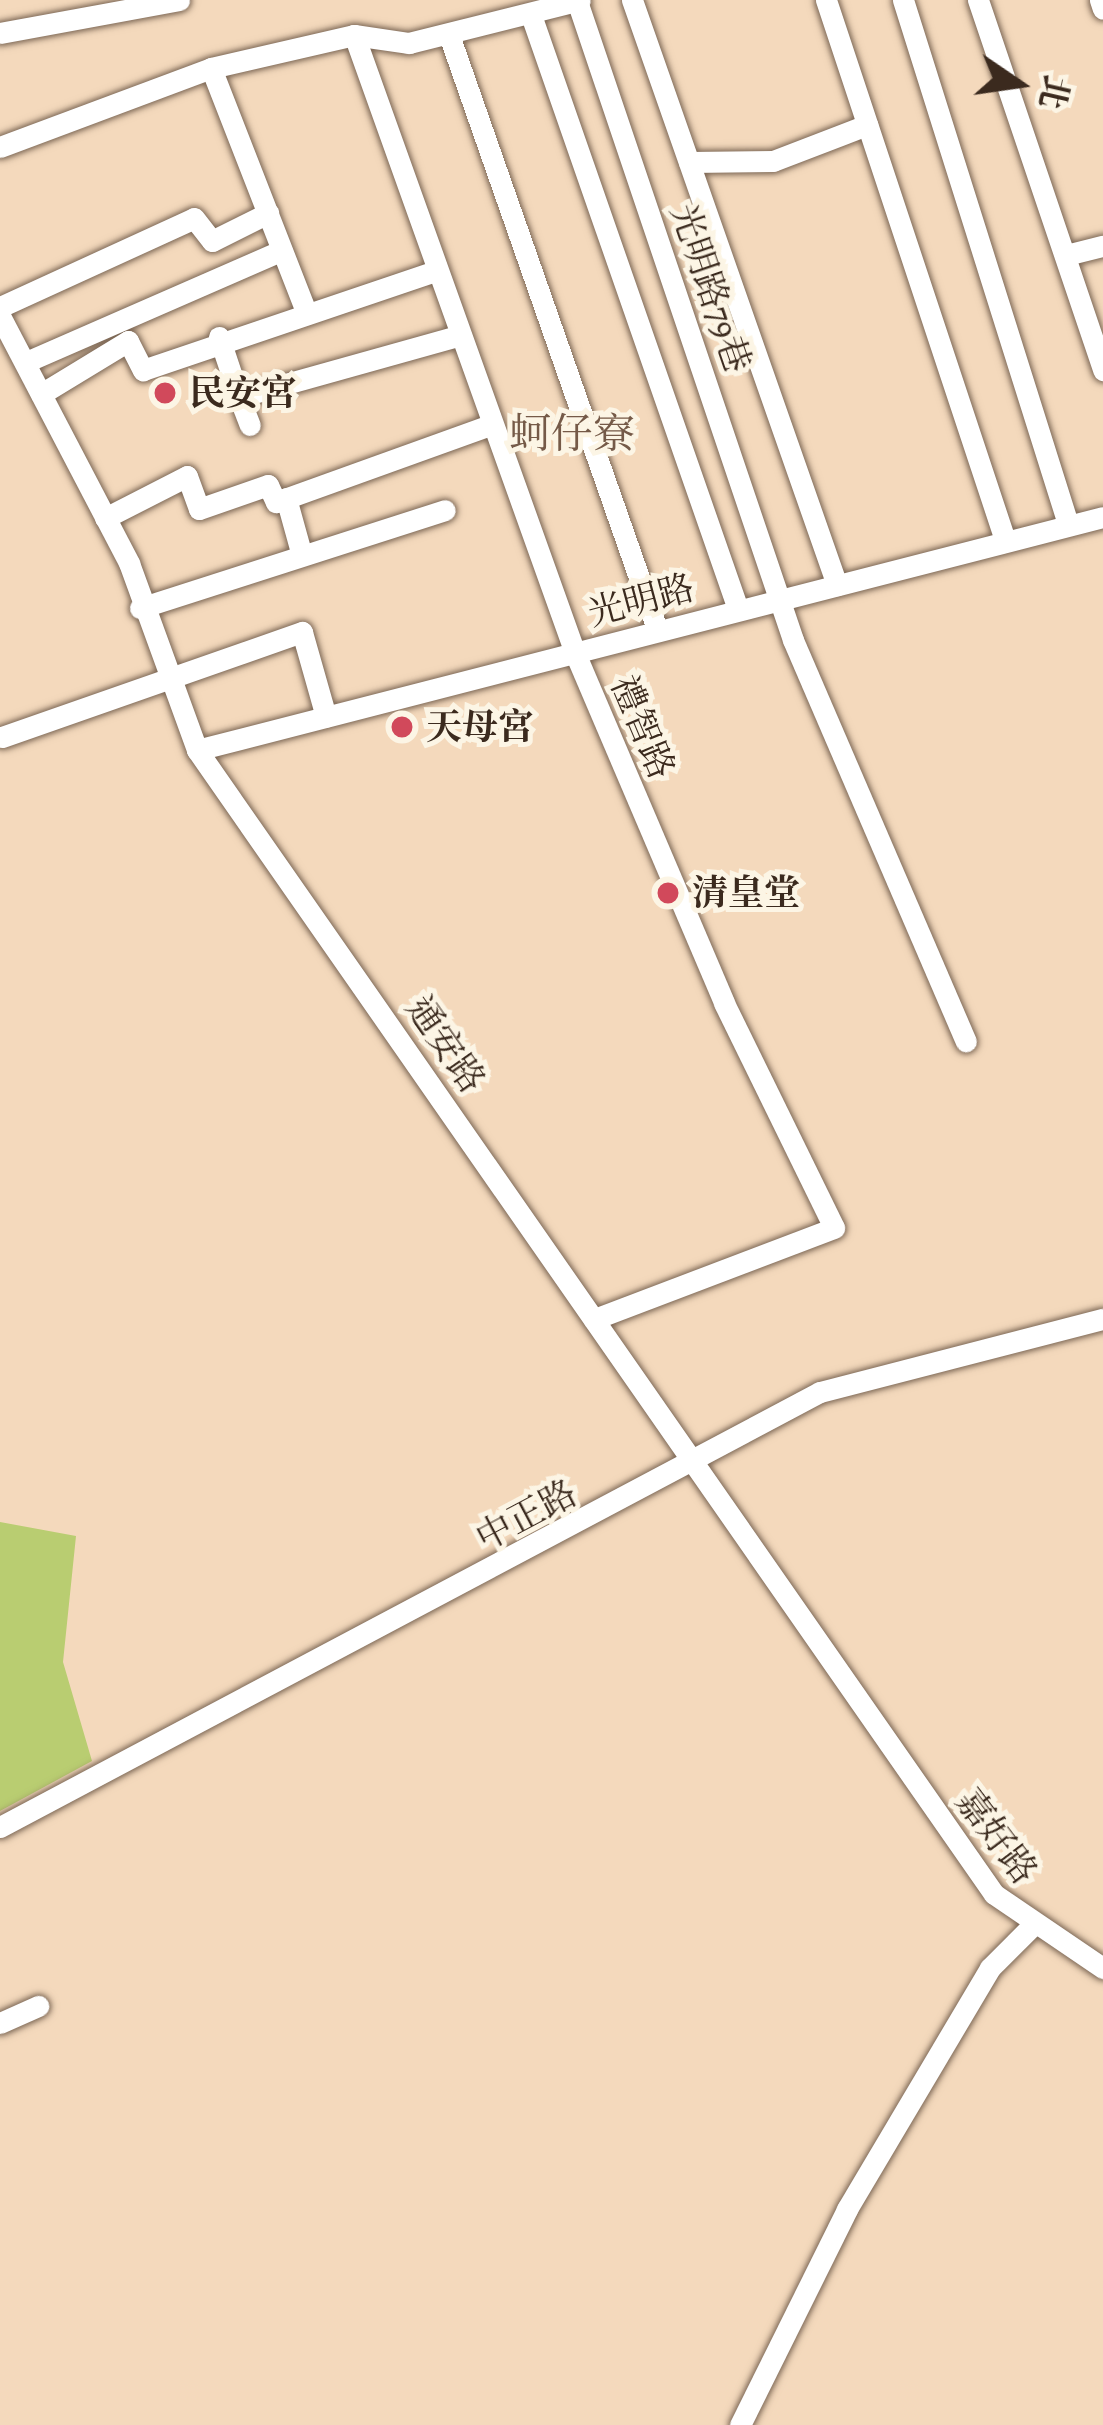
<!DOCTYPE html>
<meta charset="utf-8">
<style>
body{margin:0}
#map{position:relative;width:1103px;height:2425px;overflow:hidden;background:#f4d9bc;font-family:Alegreya,"Noto Serif TC",serif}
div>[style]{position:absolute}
.green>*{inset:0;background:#b9cd71}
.roads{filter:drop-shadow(0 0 3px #7c6755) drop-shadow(0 0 3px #7c6755)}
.minor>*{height:21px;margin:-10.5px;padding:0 10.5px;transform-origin:10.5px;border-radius:10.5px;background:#fff}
.dots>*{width:33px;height:33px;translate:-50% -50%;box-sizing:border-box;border:6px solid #fcf5e5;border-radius:50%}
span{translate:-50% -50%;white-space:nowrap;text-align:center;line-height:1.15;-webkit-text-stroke:10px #fcf5e5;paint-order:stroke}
.street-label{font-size:36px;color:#3b2a1e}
.poi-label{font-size:36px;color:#3b2a1e;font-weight:700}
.left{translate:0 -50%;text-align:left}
.quarter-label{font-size:42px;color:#755a48}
.north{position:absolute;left:959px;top:24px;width:120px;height:120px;-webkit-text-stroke:9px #fcf5e5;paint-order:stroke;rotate:103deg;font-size:33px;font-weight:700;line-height:48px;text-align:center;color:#3b2a1e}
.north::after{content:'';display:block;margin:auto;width:42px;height:54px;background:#3b2a1e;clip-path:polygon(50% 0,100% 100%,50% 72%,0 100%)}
</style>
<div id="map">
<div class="green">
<div style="clip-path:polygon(0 1522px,76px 1536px,63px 1662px,92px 1761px,0 1811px)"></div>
</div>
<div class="roads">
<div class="minor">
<div style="left:632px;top:0;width:620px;rotate:70.69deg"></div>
<div style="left:826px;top:0;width:569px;rotate:71.66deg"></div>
<div style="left:903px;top:0;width:549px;rotate:72.52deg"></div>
<div style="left:978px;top:0;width:391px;rotate:71.3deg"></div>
<div style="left:1100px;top:0;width:9px;rotate:72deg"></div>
<div style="left:577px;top:1px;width:675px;rotate:71.32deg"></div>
<div style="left:793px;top:640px;width:437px;rotate:66.7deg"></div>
<div style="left:531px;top:15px;width:629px;rotate:70.79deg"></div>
<div style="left:0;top:33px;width:182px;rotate:-10.4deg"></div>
<div style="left:354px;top:35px;width:656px;rotate:70.32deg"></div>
<div style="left:575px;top:653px;width:380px;rotate:66.9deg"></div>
<div style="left:724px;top:1003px;width:250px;rotate:63.9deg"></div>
<div style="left:834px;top:1228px;width:257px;rotate:159.2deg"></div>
<div style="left:449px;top:35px;width:629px;rotate:70.7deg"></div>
<div style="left:211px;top:68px;width:259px;rotate:68.7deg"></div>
<div style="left:0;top:147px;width:225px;rotate:-20.5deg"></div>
<div style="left:211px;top:68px;width:147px;rotate:-13deg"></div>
<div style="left:354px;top:35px;width:56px;rotate:8.3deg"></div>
<div style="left:409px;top:43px;width:176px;rotate:-14.1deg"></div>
<div style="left:689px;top:162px;width:84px;rotate:-0.7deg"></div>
<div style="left:773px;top:161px;width:101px;rotate:-21deg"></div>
<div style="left:1066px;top:255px;width:38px;rotate:-14deg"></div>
<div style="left:0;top:307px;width:213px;rotate:-24.6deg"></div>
<div style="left:194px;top:218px;width:29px;rotate:52deg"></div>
<div style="left:212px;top:241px;width:63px;rotate:-26.6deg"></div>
<div style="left:0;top:316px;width:279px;rotate:62.4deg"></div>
<div style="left:129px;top:563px;width:199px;rotate:70deg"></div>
<div style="left:197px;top:750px;width:1394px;rotate:55.14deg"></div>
<div style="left:994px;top:1894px;width:132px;rotate:34.2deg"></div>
<div style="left:219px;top:337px;width:63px;rotate:71.6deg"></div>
<div style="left:239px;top:397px;width:226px;rotate:-15.6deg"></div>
<div style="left:26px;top:362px;width:279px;rotate:-23.6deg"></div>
<div style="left:41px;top:394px;width:102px;rotate:-31.3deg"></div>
<div style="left:128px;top:341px;width:33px;rotate:63deg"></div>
<div style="left:143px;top:370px;width:306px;rotate:-18.7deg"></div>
<div style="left:239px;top:397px;width:30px;rotate:69deg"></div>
<div style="left:286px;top:498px;width:56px;rotate:74.5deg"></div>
<div style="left:105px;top:518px;width:92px;rotate:-27.1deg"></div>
<div style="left:187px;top:476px;width:35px;rotate:70deg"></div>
<div style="left:199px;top:509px;width:73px;rotate:-19.2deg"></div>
<div style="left:268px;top:485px;width:19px;rotate:65deg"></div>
<div style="left:276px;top:502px;width:227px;rotate:-19.8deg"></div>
<div style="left:140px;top:608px;width:320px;rotate:-17.8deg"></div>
<div style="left:2px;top:737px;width:318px;rotate:-19.3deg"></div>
<div style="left:302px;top:632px;width:88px;rotate:74.2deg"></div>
<div style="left:197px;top:750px;width:935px;rotate:-14.42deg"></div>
<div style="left:0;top:1827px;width:928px;rotate:-27.95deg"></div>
<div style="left:820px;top:1392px;width:292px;rotate:-14.5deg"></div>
<div style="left:0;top:2023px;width:42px;rotate:-24.1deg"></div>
<div style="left:740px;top:2425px;width:241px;rotate:-63.6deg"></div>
<div style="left:847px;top:2209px;width:280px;rotate:-59.3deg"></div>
<div style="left:990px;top:1968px;width:57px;rotate:-45deg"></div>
</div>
</div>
<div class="dots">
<div style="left:165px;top:393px;background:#d1495b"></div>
<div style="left:402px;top:727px;background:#d1495b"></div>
<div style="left:668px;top:893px;background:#d1495b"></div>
</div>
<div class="street-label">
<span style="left:711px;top:288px;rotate:71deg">光明路79巷</span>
<span style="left:641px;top:600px;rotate:-15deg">光明路</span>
<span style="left:643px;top:727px;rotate:67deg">禮智路</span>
<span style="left:446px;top:1044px;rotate:55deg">通安路</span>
<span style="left:526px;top:1515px;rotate:-28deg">中正路</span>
<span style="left:997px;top:1836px;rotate:53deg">嘉好路</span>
</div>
<div class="poi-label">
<span class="left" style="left:189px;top:393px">民安宮</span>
<span class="left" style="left:426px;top:727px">天母宮</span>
<span class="left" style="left:692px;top:893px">清皇堂</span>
</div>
<div class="quarter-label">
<span style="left:572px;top:434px">蚵仔寮</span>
</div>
<div class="north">北</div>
</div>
